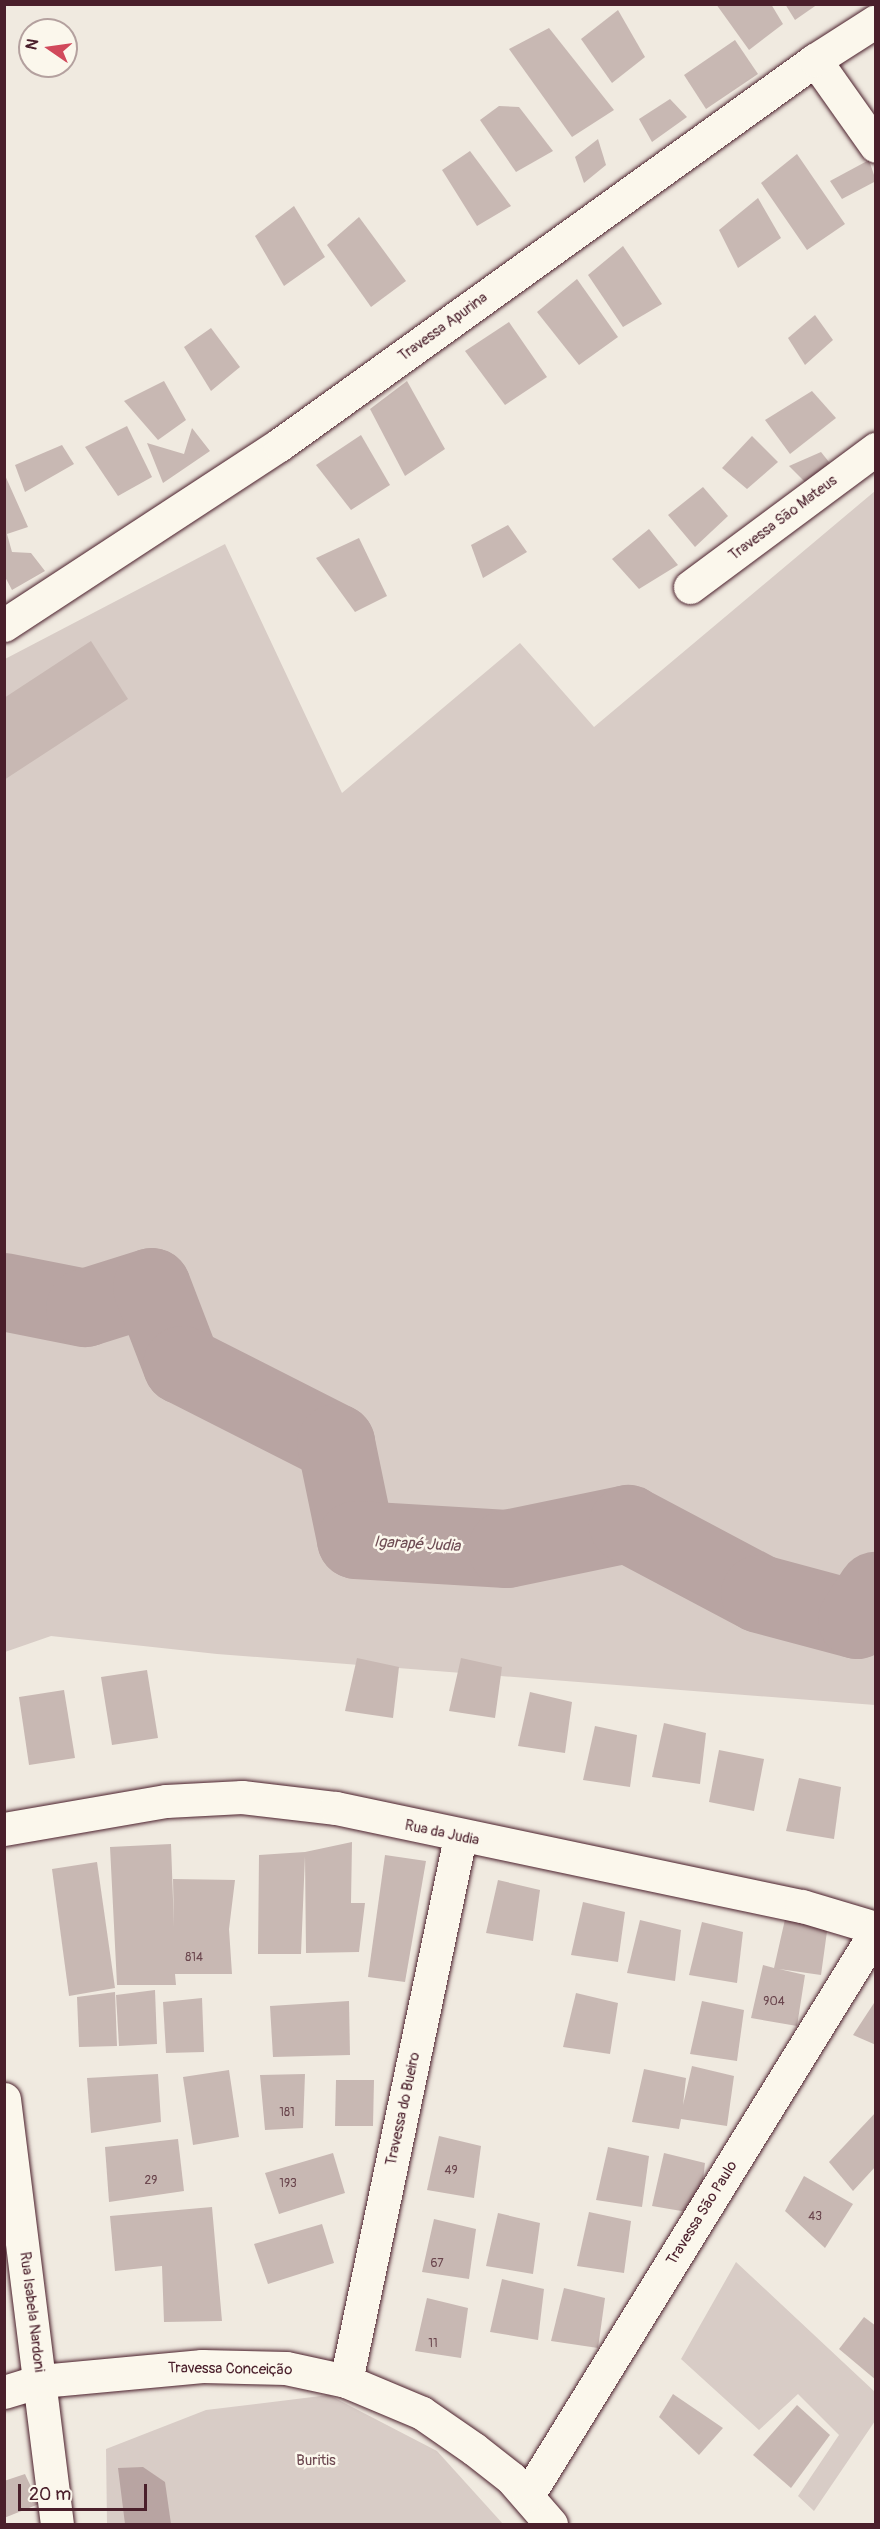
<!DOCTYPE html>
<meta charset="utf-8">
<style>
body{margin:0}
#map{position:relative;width:880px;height:2529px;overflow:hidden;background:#f0eae0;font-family:Pangolin,sans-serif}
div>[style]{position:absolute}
.green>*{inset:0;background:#d8ccc6}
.water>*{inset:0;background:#b8a4a2}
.river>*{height:78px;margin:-39px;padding:0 39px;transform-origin:39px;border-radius:39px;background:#b8a4a2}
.building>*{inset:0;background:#c8b8b3}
.roads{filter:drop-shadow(0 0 2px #4a1f2b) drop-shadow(0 0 2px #4a1f2b)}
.minor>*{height:33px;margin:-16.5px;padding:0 16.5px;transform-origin:16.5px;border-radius:16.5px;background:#fbf7ec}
span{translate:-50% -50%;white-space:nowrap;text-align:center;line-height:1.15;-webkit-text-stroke:5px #fbf7ec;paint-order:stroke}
.number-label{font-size:12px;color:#6a454d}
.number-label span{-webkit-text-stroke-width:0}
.street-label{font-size:15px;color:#4a1f2b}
.park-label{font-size:15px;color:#6e4a52}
.water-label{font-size:16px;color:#704e55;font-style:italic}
.frame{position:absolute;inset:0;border:6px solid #4a1f2b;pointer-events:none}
.north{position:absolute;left:18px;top:18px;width:60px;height:60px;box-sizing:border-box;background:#fbf7ec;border:2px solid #b4a19f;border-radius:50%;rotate:283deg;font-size:16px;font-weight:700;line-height:24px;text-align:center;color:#4a1f2b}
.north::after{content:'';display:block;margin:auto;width:21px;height:27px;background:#d1495b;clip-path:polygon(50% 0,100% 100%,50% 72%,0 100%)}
.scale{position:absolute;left:18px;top:2484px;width:129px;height:27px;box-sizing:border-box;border:3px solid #4a1f2b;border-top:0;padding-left:8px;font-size:18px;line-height:21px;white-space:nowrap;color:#4a1f2b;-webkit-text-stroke:4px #fbf7ec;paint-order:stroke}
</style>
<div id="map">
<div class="green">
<div style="clip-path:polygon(875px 491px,875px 1705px,217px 1654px,51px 1636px,5px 1652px,5px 659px,225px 544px,342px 793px,520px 643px,594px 727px)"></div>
<div style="clip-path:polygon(736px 2262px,875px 2392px,875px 2421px,814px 2511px,798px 2496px,839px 2435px,798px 2394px,759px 2430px,681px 2359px)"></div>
<div style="clip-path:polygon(329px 2395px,437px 2451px,503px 2524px,107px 2524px,106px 2449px,206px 2410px)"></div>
</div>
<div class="water">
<div style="clip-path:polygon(143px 2467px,165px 2482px,171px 2524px,125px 2524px,118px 2468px)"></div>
</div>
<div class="river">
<div style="left:4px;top:1292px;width:83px;rotate:11.2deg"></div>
<div style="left:85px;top:1308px;width:70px;rotate:-17.4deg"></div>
<div style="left:152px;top:1287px;width:84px;rotate:69deg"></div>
<div style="left:182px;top:1365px;width:173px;rotate:26.9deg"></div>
<div style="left:336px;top:1443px;width:99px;rotate:78.3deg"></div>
<div style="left:356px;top:1540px;width:151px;rotate:3.4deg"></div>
<div style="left:507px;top:1549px;width:124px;rotate:-11.7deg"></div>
<div style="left:628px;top:1524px;width:149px;rotate:27.9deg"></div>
<div style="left:760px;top:1594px;width:100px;rotate:15deg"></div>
<div style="left:857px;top:1620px;width:35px;rotate:-57deg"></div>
</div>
<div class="building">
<div style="clip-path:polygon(716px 4px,771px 4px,783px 24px,749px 50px)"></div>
<div style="clip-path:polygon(785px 4px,818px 4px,795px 20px)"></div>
<div style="clip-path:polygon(618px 10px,645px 57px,612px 83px,581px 39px)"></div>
<div style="clip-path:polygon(549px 28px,614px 110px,572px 137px,509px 49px)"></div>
<div style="clip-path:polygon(735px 40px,758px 74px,706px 109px,684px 75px)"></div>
<div style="clip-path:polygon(670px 99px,687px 117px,652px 142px,639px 119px)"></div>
<div style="clip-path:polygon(499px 106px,519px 107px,553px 151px,516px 172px,480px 120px)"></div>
<div style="clip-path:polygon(598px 139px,606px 165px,584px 183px,575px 157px)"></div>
<div style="clip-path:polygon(470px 151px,511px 206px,477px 226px,442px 170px)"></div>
<div style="clip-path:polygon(797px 154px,845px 224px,807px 250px,761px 183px)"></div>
<div style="clip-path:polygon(869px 160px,876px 181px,842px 199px,830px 181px)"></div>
<div style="clip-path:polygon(758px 198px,781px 238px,738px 268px,719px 230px)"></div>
<div style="clip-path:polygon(294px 206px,325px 257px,284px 286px,255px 236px)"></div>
<div style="clip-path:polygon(359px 217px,406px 281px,371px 307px,327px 245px)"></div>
<div style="clip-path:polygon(623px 246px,662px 304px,623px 327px,588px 275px)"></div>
<div style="clip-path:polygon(577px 279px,618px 337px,579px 365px,537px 312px)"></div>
<div style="clip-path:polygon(815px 315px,833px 340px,805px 365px,788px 338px)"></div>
<div style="clip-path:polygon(509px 322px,547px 377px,505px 405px,465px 351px)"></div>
<div style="clip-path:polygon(211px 328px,240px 367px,211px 391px,184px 347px)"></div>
<div style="clip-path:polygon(164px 381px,186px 420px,158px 440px,124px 401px)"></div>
<div style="clip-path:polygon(407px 381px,445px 449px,405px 476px,370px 409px)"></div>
<div style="clip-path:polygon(812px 391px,836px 418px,790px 454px,765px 420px)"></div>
<div style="clip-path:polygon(127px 426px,152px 477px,118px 496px,85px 447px)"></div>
<div style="clip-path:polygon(192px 428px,210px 451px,163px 483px,147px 443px,184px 454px)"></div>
<div style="clip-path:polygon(361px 435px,390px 485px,351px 510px,316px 465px)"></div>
<div style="clip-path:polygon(752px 436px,778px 462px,747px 489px,722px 468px)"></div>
<div style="clip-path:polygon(62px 445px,74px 464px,25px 492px,15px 465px)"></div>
<div style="clip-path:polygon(821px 452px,833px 467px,807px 484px,789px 466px)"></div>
<div style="clip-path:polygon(4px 473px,28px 527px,7px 534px,12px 552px,31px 553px,45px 571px,12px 590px,4px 575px)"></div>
<div style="clip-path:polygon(703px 487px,728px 516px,695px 547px,668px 515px)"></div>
<div style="clip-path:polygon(508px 525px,527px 552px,483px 578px,471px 545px)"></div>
<div style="clip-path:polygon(649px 529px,678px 565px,639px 589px,612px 559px)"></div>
<div style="clip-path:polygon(359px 538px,387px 596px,355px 612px,316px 558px)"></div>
<div style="clip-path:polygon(91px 641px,128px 699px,4px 780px,4px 698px)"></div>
<div style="clip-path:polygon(357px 1658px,399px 1667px,393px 1718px,345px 1711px)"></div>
<div style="clip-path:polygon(461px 1658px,502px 1667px,495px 1718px,449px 1711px)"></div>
<div style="clip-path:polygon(147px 1670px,158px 1738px,112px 1745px,101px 1677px)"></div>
<div style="clip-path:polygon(64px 1690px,75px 1758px,29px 1765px,19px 1697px)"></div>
<div style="clip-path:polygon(530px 1692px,572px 1702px,565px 1753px,518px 1746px)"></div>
<div style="clip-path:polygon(664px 1723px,706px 1733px,700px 1784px,652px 1777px)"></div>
<div style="clip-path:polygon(595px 1726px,637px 1735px,630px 1787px,583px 1780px)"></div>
<div style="clip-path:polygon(719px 1750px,764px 1759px,754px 1811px,709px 1802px)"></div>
<div style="clip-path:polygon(799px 1778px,841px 1787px,834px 1839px,786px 1831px)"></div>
<div style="clip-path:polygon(352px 1842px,351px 1903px,365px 1903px,359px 1952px,306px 1953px,305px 1856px,301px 1954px,258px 1954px,259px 1855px,305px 1852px)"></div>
<div style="clip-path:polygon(171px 1844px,174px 1927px,173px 1879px,235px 1880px,229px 1929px,232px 1974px,175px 1974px,176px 1985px,117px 1985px,110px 1847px)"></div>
<div style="clip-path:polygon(385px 1855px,426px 1861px,405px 1982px,368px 1977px)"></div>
<div style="clip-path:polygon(97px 1862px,115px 1988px,69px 1996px,52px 1869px)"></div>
<div style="clip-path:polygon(498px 1880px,540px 1890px,533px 1941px,486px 1933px)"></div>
<div style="clip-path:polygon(583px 1902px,625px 1912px,618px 1962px,571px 1955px)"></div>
<div style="clip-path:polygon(786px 1915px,828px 1924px,821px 1975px,779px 1969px,805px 1975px,797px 2026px,751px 2018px,763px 1965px,774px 1968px)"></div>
<div style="clip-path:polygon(640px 1920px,681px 1930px,675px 1981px,627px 1973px)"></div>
<div style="clip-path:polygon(702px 1922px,743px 1932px,737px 1983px,689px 1975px)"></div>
<div style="clip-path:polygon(155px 1990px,157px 2044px,119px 2046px,116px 1995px)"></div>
<div style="clip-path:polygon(115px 1992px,117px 2046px,79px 2047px,77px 1997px)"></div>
<div style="clip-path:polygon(576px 1993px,618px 2003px,610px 2054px,563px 2047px)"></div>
<div style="clip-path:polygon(202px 1998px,204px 2052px,166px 2053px,163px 2002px)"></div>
<div style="clip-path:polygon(876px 2000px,876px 2045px,853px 2035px)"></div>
<div style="clip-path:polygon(349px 2001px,350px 2055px,273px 2057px,270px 2006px)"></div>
<div style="clip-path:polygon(702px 2001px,744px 2010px,737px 2061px,690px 2054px)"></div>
<div style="clip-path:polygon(692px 2066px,734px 2076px,727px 2126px,681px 2119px,679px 2129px,632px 2122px,644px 2069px,686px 2078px,683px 2105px)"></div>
<div style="clip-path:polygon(229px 2070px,239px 2137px,193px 2145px,183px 2077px)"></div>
<div style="clip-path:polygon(158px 2074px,161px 2122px,91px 2133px,87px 2078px)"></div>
<div style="clip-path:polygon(305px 2074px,303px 2128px,265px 2130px,260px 2075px)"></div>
<div style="clip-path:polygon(336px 2080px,374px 2080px,373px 2126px,335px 2126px)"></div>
<div style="clip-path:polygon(876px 2112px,876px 2166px,853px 2191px,829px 2162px)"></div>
<div style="clip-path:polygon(439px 2136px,481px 2146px,474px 2198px,427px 2190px)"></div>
<div style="clip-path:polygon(178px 2139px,184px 2191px,109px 2202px,105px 2147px)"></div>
<div style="clip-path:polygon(608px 2147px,649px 2156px,642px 2207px,596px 2200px)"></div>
<div style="clip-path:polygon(333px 2153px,345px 2193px,279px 2214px,265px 2173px)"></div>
<div style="clip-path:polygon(664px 2153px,705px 2163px,699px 2214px,652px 2206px)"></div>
<div style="clip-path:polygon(804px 2176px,853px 2204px,825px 2248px,785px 2211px)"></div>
<div style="clip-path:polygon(212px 2207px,222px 2321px,164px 2322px,162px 2266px,115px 2271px,110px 2216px)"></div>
<div style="clip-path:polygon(589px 2212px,631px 2221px,624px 2273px,577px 2266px)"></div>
<div style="clip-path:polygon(498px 2213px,540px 2223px,533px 2274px,486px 2266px)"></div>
<div style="clip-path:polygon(434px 2219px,476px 2229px,469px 2279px,422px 2272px)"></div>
<div style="clip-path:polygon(322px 2224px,334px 2263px,268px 2284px,254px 2244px)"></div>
<div style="clip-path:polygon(502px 2279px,544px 2289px,538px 2340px,490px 2332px)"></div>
<div style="clip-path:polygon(564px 2288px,605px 2298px,598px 2348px,551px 2341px)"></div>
<div style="clip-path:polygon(427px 2298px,468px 2308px,461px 2358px,415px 2351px)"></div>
<div style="clip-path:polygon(864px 2317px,876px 2326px,876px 2380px,839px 2349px)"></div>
<div style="clip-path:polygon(673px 2394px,723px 2428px,699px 2455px,659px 2417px)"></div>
<div style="clip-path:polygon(797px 2405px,830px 2435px,791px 2488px,753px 2455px)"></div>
<div style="clip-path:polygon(25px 2474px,39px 2504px,4px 2518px,4px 2481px)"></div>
</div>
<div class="roads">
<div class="minor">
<div style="left:815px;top:60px;width:105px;rotate:54.7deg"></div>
<div style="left:690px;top:587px;width:232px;rotate:-36.6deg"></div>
<div style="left:4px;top:625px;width:329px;rotate:-33.2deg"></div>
<div style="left:279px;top:445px;width:660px;rotate:-35.69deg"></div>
<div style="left:815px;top:60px;width:72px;rotate:-32.6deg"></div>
<div style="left:4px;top:1829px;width:164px;rotate:-9.8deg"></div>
<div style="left:166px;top:1801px;width:76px;rotate:-3deg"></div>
<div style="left:242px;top:1797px;width:95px;rotate:6.7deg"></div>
<div style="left:336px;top:1808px;width:476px;rotate:11.9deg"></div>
<div style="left:802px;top:1906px;width:77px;rotate:16.6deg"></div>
<div style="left:4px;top:2099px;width:428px;rotate:82.9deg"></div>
<div style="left:346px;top:2381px;width:556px;rotate:-78.16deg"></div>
<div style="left:4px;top:2392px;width:39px;rotate:-17deg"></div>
<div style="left:41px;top:2381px;width:162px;rotate:-5.3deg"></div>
<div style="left:202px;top:2366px;width:84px;rotate:1.4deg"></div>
<div style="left:286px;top:2368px;width:61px;rotate:12.2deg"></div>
<div style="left:346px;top:2381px;width:82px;rotate:22.8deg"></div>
<div style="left:422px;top:2413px;width:63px;rotate:34.7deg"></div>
<div style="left:474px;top:2449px;width:47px;rotate:38.1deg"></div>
<div style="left:511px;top:2478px;width:61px;rotate:49deg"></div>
<div style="left:528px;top:2495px;width:663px;rotate:-58.32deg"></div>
</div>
</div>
<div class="number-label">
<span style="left:194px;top:1958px">814</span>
<span style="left:774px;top:2002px">904</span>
<span style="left:287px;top:2113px">181</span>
<span style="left:451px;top:2171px">49</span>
<span style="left:151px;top:2181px">29</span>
<span style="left:288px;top:2184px">193</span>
<span style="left:815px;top:2217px">43</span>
<span style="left:437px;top:2264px">67</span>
<span style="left:433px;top:2344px">11</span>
</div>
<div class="street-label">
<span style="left:443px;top:327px;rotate:-36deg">Travessa Apurina</span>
<span style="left:783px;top:518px;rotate:-37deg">Travessa São Mateus</span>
<span style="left:442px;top:1833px;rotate:12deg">Rua da Judia</span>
<span style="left:403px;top:2109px;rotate:-78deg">Travessa do Bueiro</span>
<span style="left:702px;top:2213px;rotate:-58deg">Travessa São Paulo</span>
<span style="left:32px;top:2312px;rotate:83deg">Rua Isabela Nardoni</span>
<span style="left:230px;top:2369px;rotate:1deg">Travessa Conceição</span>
</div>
<div class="park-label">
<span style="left:316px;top:2461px">Buritis</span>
</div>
<div class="water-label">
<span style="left:417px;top:1544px;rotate:3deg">Igarapé Judia</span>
</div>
<div class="frame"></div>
<div class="north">N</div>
<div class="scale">20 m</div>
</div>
